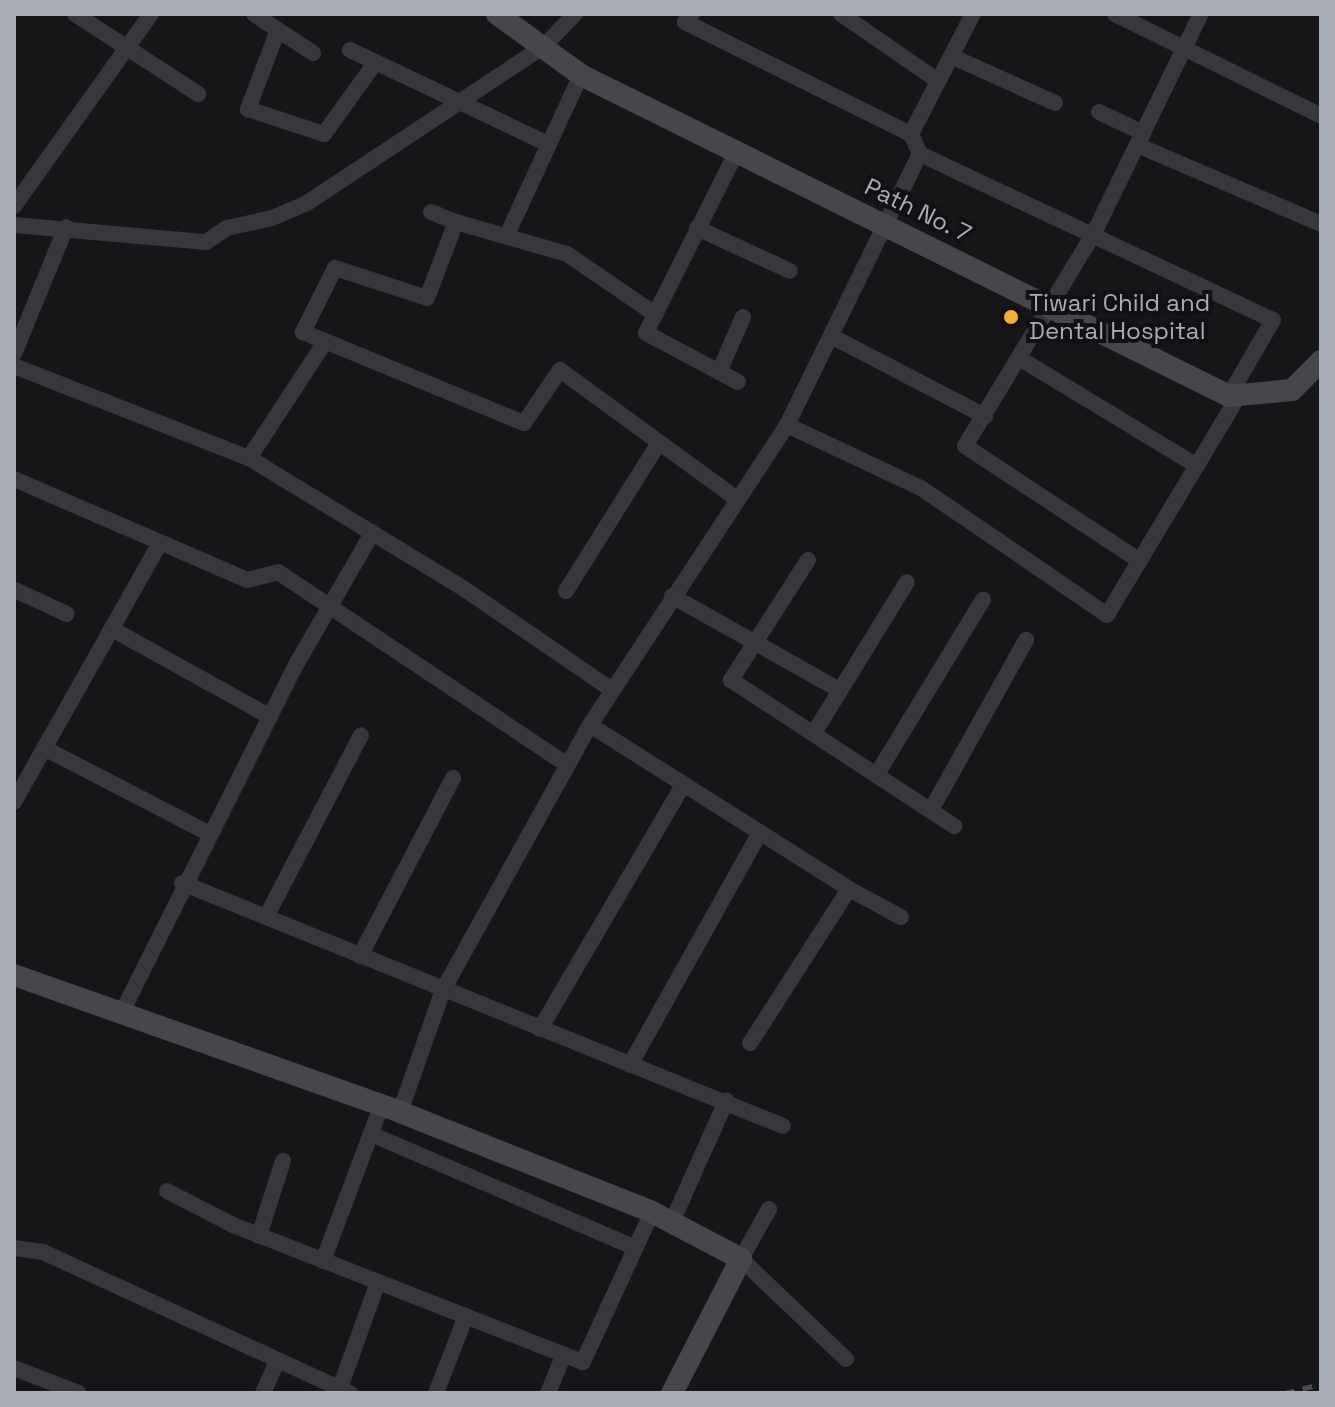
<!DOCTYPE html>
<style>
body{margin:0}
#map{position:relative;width:1335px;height:1407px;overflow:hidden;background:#161618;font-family:"Space Grotesk",sans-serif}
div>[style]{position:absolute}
.street>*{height:16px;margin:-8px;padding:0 8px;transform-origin:8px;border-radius:8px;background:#37383d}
.secondary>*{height:22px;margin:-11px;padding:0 11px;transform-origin:11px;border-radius:11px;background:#45474d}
.rail>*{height:5px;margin-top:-2.5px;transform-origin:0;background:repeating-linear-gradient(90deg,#4a4c52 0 10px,transparent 0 18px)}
.dots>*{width:22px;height:22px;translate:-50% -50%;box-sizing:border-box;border:4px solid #111113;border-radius:50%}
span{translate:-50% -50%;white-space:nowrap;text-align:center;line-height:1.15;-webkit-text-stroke:8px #111113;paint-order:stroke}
.street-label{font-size:24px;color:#a8adb8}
.poi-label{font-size:24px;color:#a8adb8}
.left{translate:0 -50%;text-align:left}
.frame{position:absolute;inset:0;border:16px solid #a8adb8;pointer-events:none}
</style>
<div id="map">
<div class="street">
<div style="left:75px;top:14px;width:147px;rotate:33deg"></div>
<div style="left:254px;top:14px;width:29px;rotate:34deg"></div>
<div style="left:278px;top:30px;width:85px;rotate:110.8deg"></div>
<div style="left:248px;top:109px;width:80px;rotate:18.2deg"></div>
<div style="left:324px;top:134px;width:87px;rotate:-54.3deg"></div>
<div style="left:692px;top:14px;width:11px;rotate:131deg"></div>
<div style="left:685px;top:22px;width:252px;rotate:26.4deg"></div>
<div style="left:841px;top:14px;width:118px;rotate:34.6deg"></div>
<div style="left:1115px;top:14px;width:230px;rotate:26.3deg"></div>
<div style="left:278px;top:30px;width:42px;rotate:33.3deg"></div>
<div style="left:350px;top:50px;width:217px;rotate:25.4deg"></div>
<div style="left:951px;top:56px;width:114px;rotate:24.3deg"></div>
<div style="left:1099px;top:112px;width:49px;rotate:25.5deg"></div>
<div style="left:1137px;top:145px;width:200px;rotate:23.2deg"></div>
<div style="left:920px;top:154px;width:390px;rotate:25.2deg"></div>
<div style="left:1273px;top:320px;width:88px;rotate:120.1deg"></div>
<div style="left:735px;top:155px;width:199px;rotate:116.6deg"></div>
<div style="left:646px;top:333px;width:104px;rotate:28deg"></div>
<div style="left:14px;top:206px;width:236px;rotate:-54.5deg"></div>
<div style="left:431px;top:212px;width:27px;rotate:22deg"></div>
<div style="left:456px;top:222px;width:81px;rotate:110.9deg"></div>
<div style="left:427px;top:298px;width:97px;rotate:-161.9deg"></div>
<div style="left:335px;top:268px;width:72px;rotate:116.6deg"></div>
<div style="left:303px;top:332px;width:239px;rotate:22.4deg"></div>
<div style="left:524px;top:423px;width:64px;rotate:-55.8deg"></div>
<div style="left:560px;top:370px;width:219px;rotate:36.1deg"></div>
<div style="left:456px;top:222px;width:116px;rotate:16.1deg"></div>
<div style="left:567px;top:254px;width:107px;rotate:34.3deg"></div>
<div style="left:14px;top:225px;width:193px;rotate:5.1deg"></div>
<div style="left:206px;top:242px;width:25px;rotate:-34deg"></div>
<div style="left:227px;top:228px;width:46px;rotate:-12.5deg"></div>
<div style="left:272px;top:218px;width:38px;rotate:-23deg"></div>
<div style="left:307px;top:203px;width:283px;rotate:-33.5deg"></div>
<div style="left:543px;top:47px;width:46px;rotate:-45.9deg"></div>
<div style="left:697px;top:228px;width:102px;rotate:24.8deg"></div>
<div style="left:507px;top:235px;width:176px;rotate:-65.2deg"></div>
<div style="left:831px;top:336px;width:174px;rotate:27.5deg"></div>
<div style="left:14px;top:354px;width:137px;rotate:-67.7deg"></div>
<div style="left:1019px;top:358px;width:208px;rotate:31.2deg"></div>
<div style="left:14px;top:366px;width:252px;rotate:21.4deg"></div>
<div style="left:249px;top:458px;width:250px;rotate:31.3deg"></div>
<div style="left:463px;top:588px;width:181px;rotate:34.4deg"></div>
<div style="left:719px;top:372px;width:60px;rotate:-66.4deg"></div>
<div style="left:787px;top:425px;width:148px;rotate:25.2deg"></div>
<div style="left:921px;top:488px;width:225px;rotate:34.3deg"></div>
<div style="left:1107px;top:615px;width:257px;rotate:-59deg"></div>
<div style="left:249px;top:458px;width:135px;rotate:-56.8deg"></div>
<div style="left:14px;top:479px;width:254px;rotate:23.4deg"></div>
<div style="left:247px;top:580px;width:32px;rotate:-14deg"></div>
<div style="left:278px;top:572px;width:348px;rotate:33.7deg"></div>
<div style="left:808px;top:560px;width:143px;rotate:122.7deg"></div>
<div style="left:731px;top:680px;width:267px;rotate:33.2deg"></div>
<div style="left:1140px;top:561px;width:209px;rotate:-146.7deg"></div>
<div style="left:965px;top:446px;width:247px;rotate:-58.8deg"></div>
<div style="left:1093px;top:235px;width:246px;rotate:-64deg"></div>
<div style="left:15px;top:590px;width:57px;rotate:24.8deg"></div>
<div style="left:566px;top:591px;width:175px;rotate:-57.9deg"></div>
<div style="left:672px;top:596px;width:190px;rotate:29.3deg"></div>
<div style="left:112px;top:629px;width:179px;rotate:29deg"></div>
<div style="left:590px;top:725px;width:307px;rotate:32.3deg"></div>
<div style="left:849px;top:889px;width:183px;rotate:122.7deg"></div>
<div style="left:814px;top:733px;width:177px;rotate:-58.4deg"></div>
<div style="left:44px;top:748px;width:185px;rotate:27.4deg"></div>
<div style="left:877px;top:774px;width:204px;rotate:-58.7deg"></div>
<div style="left:14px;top:802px;width:295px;rotate:-60.6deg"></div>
<div style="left:931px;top:810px;width:195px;rotate:-60.8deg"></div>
<div style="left:182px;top:883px;width:648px;rotate:22.01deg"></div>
<div style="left:849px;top:889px;width:59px;rotate:28.3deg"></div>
<div style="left:266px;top:917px;width:205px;rotate:-62.4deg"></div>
<div style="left:360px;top:956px;width:201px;rotate:-62.4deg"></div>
<div style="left:122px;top:1012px;width:390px;rotate:-63.4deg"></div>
<div style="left:297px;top:663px;width:151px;rotate:-59.9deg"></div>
<div style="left:540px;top:1029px;width:284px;rotate:-59.6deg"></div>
<div style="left:630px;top:1065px;width:267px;rotate:-60.8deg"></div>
<div style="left:400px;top:1112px;width:129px;rotate:-70.6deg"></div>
<div style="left:443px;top:990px;width:303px;rotate:-61deg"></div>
<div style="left:590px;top:725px;width:359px;rotate:-56.7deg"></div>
<div style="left:787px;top:425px;width:302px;rotate:-63.9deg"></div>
<div style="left:920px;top:154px;width:22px;rotate:-114deg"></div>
<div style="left:911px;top:134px;width:135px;rotate:-62.7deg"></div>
<div style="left:371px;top:1134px;width:286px;rotate:23.3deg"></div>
<div style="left:167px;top:1191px;width:74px;rotate:27.3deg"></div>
<div style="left:233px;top:1225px;width:376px;rotate:21.4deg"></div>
<div style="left:583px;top:1362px;width:165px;rotate:-65.3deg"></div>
<div style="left:769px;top:1209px;width:57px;rotate:119.2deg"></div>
<div style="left:741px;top:1259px;width:145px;rotate:43.6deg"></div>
<div style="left:672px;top:1222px;width:133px;rotate:-65.9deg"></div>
<div style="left:259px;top:1236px;width:79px;rotate:-72.3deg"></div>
<div style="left:14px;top:1248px;width:29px;rotate:8deg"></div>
<div style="left:43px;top:1252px;width:338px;rotate:24.7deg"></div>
<div style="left:323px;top:1261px;width:165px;rotate:-69.4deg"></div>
<div style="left:14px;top:1368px;width:69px;rotate:21.3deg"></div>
<div style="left:340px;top:1388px;width:113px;rotate:-70.3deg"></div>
<div style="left:263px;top:1393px;width:36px;rotate:-66deg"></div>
<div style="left:436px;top:1393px;width:83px;rotate:-68.7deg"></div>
<div style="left:548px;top:1393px;width:42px;rotate:-67.7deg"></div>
</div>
<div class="secondary">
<div style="left:497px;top:14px;width:104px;rotate:36deg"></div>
<div style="left:581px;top:75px;width:723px;rotate:26.35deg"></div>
<div style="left:1229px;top:396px;width:63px;rotate:-5.4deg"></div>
<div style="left:1292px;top:390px;width:41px;rotate:-45deg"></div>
<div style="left:14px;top:975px;width:410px;rotate:19.5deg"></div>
<div style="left:400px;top:1112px;width:271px;rotate:21.6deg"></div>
<div style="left:652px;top:1212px;width:101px;rotate:27.8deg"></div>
<div style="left:741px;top:1259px;width:151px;rotate:117.2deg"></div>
</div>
<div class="rail">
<div style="left:1285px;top:1393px;width:37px;rotate:-14deg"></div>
</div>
<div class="dots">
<div style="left:1011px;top:317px;background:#f2b134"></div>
</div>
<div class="street-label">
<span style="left:918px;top:210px;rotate:26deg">Path No. 7</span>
</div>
<div class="poi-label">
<span class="left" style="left:1029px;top:317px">Tiwari Child and<br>Dental Hospital</span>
</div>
<div class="frame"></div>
</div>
